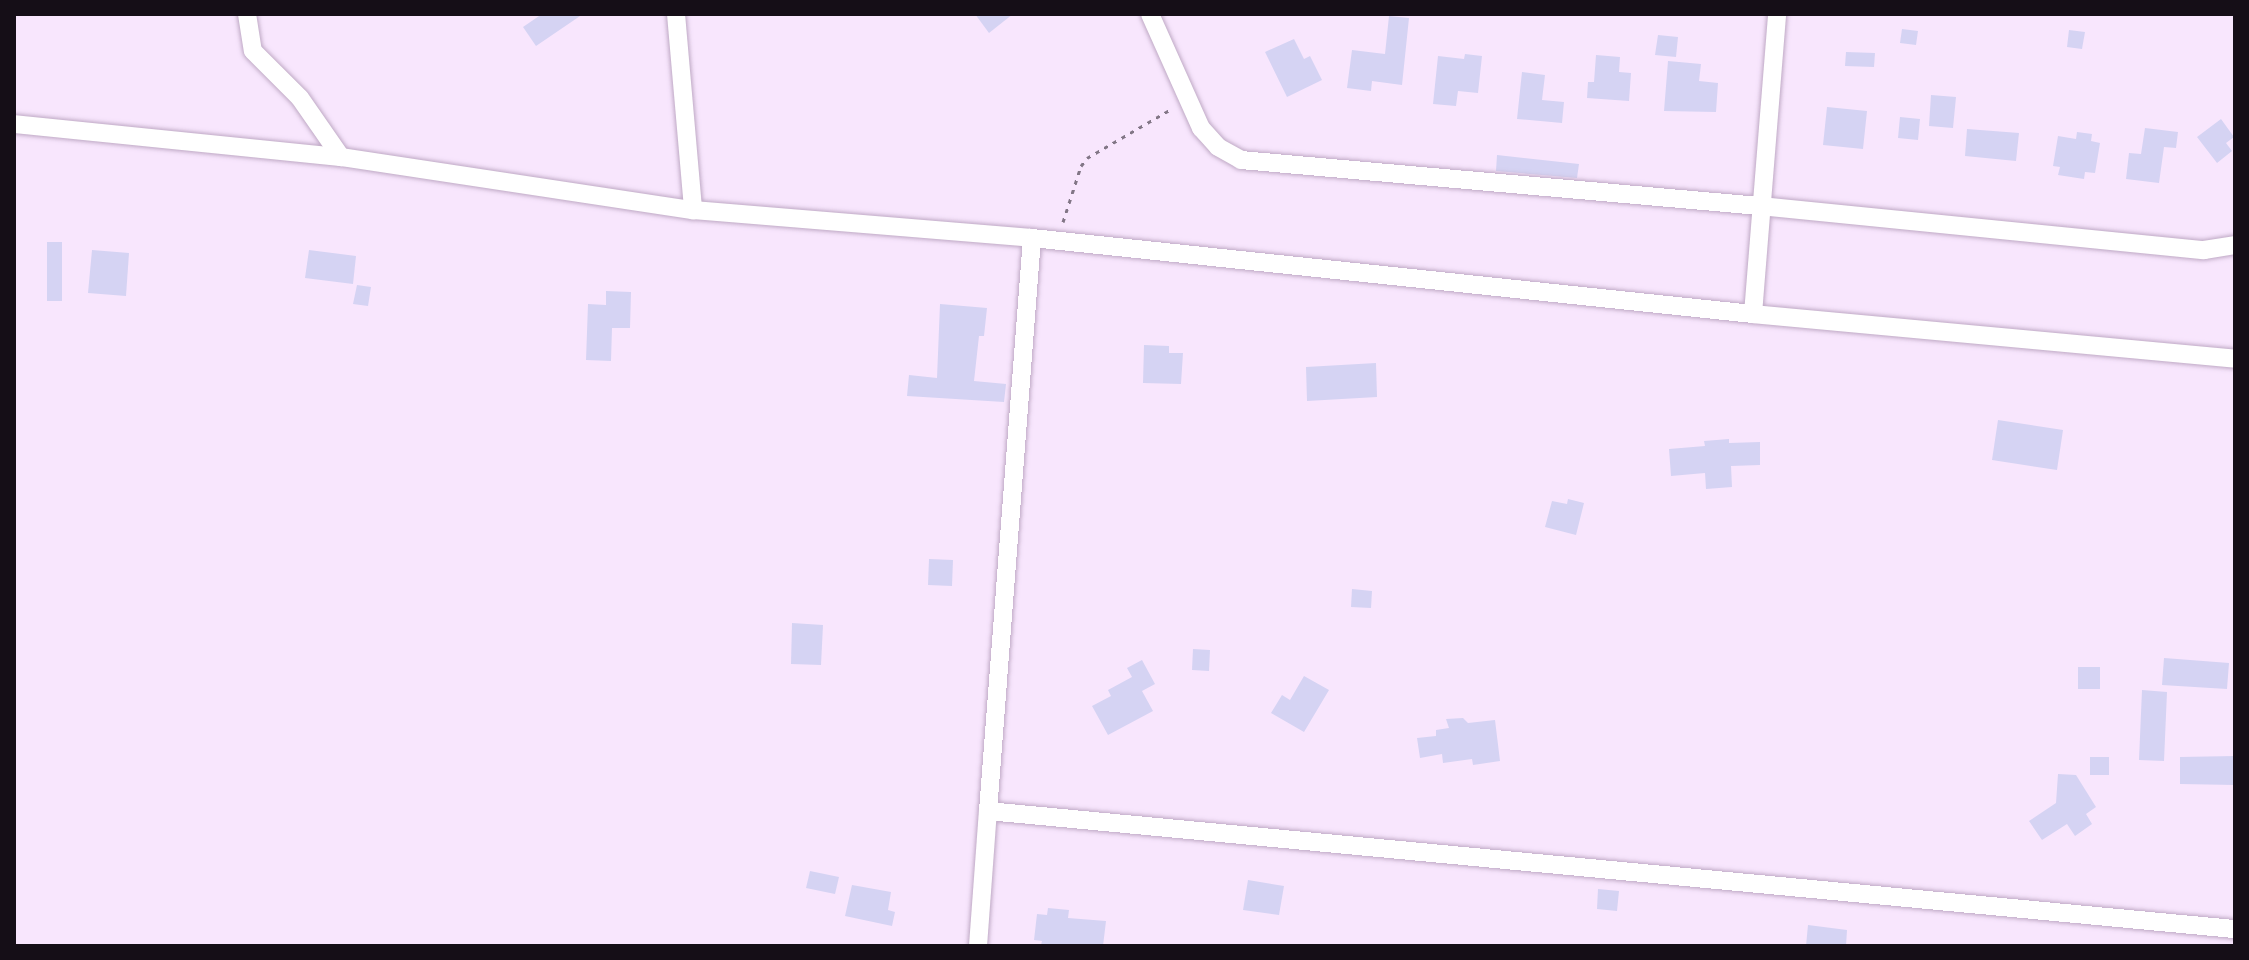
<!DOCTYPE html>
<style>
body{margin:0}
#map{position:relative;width:2249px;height:960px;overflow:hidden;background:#f8e6fd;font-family:"Open Sans",sans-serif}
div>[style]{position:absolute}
.building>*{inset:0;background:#d5d3f3}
.path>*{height:3px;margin-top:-1.5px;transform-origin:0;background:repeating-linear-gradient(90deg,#827686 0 4px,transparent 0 10px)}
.roads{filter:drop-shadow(0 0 2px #bfa9c5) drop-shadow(0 0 2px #bfa9c5)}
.minor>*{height:18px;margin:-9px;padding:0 9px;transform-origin:9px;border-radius:9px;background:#fff}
span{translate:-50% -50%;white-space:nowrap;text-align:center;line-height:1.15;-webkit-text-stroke:8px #fff;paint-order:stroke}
.frame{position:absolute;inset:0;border:16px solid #150e17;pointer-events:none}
</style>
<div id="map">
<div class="building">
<div style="clip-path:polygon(542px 14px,583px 14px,536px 46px,523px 27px)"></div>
<div style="clip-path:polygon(975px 14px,1013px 14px,989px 33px)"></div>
<div style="clip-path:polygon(1389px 16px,1409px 18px,1402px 85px,1372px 81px,1371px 91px,1347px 88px,1352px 50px,1385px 54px)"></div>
<div style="clip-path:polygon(1902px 29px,1918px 31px,1916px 45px,1900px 43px)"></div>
<div style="clip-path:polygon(2069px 30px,2085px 32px,2082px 49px,2067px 47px)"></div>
<div style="clip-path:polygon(1658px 35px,1678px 37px,1676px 57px,1655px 55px)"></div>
<div style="clip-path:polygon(1294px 39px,1304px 59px,1310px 56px,1322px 80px,1287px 97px,1265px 52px)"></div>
<div style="clip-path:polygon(1846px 52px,1875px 53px,1874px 67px,1845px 66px)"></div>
<div style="clip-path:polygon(1465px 54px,1482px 56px,1478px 93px,1458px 91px,1456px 106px,1433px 104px,1438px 56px,1464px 59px)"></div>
<div style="clip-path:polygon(1596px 55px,1620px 57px,1619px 72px,1631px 73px,1629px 101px,1587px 98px,1588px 82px,1594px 82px)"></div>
<div style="clip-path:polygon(1668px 61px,1701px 64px,1699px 81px,1718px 83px,1716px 112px,1664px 111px)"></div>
<div style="clip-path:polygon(1522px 72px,1545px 75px,1542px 100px,1564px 102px,1562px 123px,1517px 119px)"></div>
<div style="clip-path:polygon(1931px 95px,1956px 97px,1953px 128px,1929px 126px)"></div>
<div style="clip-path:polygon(1827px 107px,1867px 111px,1863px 149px,1823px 145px)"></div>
<div style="clip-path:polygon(1900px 117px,1920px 119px,1918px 140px,1898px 138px)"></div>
<div style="clip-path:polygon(2221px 119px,2234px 137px,2226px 143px,2232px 151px,2217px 163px,2197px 137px)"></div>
<div style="clip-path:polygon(2145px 128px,2178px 132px,2176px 148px,2164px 147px,2159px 183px,2126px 179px,2129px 153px,2141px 154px)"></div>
<div style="clip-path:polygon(1967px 129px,2019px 133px,2016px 161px,1965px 156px)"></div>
<div style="clip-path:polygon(2077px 132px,2092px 134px,2091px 141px,2100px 143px,2095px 173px,2085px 172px,2084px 179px,2058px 175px,2060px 167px,2053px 166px,2058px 136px,2076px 139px)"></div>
<div style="clip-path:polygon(1497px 155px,1579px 164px,1577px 178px,1496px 171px)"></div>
<div style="clip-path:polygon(47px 242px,62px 242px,62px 301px,47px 301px)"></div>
<div style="clip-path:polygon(92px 250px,129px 253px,126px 296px,88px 293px)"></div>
<div style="clip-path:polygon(309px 250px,356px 256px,353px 284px,305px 278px)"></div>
<div style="clip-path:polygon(357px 285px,371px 287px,368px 306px,353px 304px)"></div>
<div style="clip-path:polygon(606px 291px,631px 292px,630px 328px,612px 328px,611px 361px,586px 360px,588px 304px,606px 305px)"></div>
<div style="clip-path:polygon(940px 304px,987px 308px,984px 336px,979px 336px,974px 381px,1006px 384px,1004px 402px,907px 396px,909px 375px,937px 378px)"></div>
<div style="clip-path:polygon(1144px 345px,1169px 346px,1169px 353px,1183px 353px,1181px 384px,1143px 383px)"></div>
<div style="clip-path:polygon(1376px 363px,1377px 397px,1307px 401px,1306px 367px)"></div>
<div style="clip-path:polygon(1998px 420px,2063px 430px,2057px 470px,1992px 460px)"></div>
<div style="clip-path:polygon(1729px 439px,1729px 443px,1760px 442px,1760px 465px,1731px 466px,1732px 487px,1706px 489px,1705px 473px,1671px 476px,1669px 449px,1705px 446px,1704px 441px)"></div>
<div style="clip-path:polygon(1568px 499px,1584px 503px,1576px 535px,1545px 527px,1552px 501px,1567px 504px)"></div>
<div style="clip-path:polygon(929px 559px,953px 560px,952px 586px,928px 585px)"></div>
<div style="clip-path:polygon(1352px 589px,1372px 591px,1371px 608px,1351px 607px)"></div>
<div style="clip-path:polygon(792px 623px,823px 625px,821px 665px,791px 664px)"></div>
<div style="clip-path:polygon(1193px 649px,1210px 650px,1209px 671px,1192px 670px)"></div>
<div style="clip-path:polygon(2164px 658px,2229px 663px,2227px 689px,2162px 685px)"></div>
<div style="clip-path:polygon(1142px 660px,1155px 684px,1142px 691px,1153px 711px,1108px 735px,1092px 706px,1111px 696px,1108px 690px,1132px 677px,1127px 668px)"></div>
<div style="clip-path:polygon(2078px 667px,2100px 667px,2100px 689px,2078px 689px)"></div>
<div style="clip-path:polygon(1304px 676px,1329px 690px,1304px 732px,1271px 713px,1282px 695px,1290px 700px)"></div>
<div style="clip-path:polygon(2142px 690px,2167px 692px,2164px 761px,2139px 760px)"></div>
<div style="clip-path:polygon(1463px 718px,1468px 723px,1495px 720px,1500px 761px,1473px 765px,1472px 759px,1443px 763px,1442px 754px,1420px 758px,1417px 738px,1436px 736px,1436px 730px,1449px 728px,1446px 719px)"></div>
<div style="clip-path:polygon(2235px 756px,2235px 785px,2180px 784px,2180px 757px)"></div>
<div style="clip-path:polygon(2090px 757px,2109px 757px,2109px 775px,2090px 775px)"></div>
<div style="clip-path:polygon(2058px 774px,2076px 775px,2096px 807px,2086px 814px,2092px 824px,2075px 836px,2067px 824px,2042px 840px,2029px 821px,2056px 803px)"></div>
<div style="clip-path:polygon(810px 871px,839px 877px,835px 894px,806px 888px)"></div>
<div style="clip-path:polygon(1248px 880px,1284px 886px,1279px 915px,1243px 910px)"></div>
<div style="clip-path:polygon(852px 885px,891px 892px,888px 910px,895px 912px,892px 926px,845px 916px)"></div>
<div style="clip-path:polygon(1598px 889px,1619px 891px,1617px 911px,1597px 909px)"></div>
<div style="clip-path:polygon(1048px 908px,1069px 910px,1068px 918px,1106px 921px,1103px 946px,1041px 945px,1042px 941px,1034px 940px,1037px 914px,1047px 915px)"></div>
<div style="clip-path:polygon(1808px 925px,1847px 930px,1846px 946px,1806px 946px)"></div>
</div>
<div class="path">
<div style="left:1063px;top:222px;width:59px;rotate:-72.2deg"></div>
<div style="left:1081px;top:166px;width:10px;rotate:-53deg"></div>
<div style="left:1087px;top:158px;width:99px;rotate:-30.2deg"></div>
</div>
<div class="roads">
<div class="minor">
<div style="left:247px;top:14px;width:37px;rotate:81deg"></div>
<div style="left:253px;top:51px;width:66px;rotate:45deg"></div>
<div style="left:300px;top:98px;width:72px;rotate:55.2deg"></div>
<div style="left:676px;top:14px;width:197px;rotate:85deg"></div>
<div style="left:1150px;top:14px;width:125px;rotate:65.9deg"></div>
<div style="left:1201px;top:128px;width:25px;rotate:48deg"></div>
<div style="left:1218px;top:147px;width:26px;rotate:29deg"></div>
<div style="left:1241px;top:160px;width:521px;rotate:5.07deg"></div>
<div style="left:1760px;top:206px;width:446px;rotate:5.7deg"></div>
<div style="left:2204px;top:250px;width:31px;rotate:-9deg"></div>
<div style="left:14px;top:124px;width:329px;rotate:5.8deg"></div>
<div style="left:341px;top:157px;width:356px;rotate:8.6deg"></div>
<div style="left:693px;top:210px;width:340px;rotate:4.7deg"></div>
<div style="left:1032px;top:238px;width:725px;rotate:6.02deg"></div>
<div style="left:1753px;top:314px;width:484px;rotate:5.3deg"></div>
<div style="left:1753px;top:314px;width:301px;rotate:-85.4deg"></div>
<div style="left:988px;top:811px;width:575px;rotate:-85.61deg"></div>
<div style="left:978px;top:946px;width:135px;rotate:-85.8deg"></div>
<div style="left:988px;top:811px;width:1253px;rotate:5.41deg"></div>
</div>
</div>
<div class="frame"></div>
</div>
